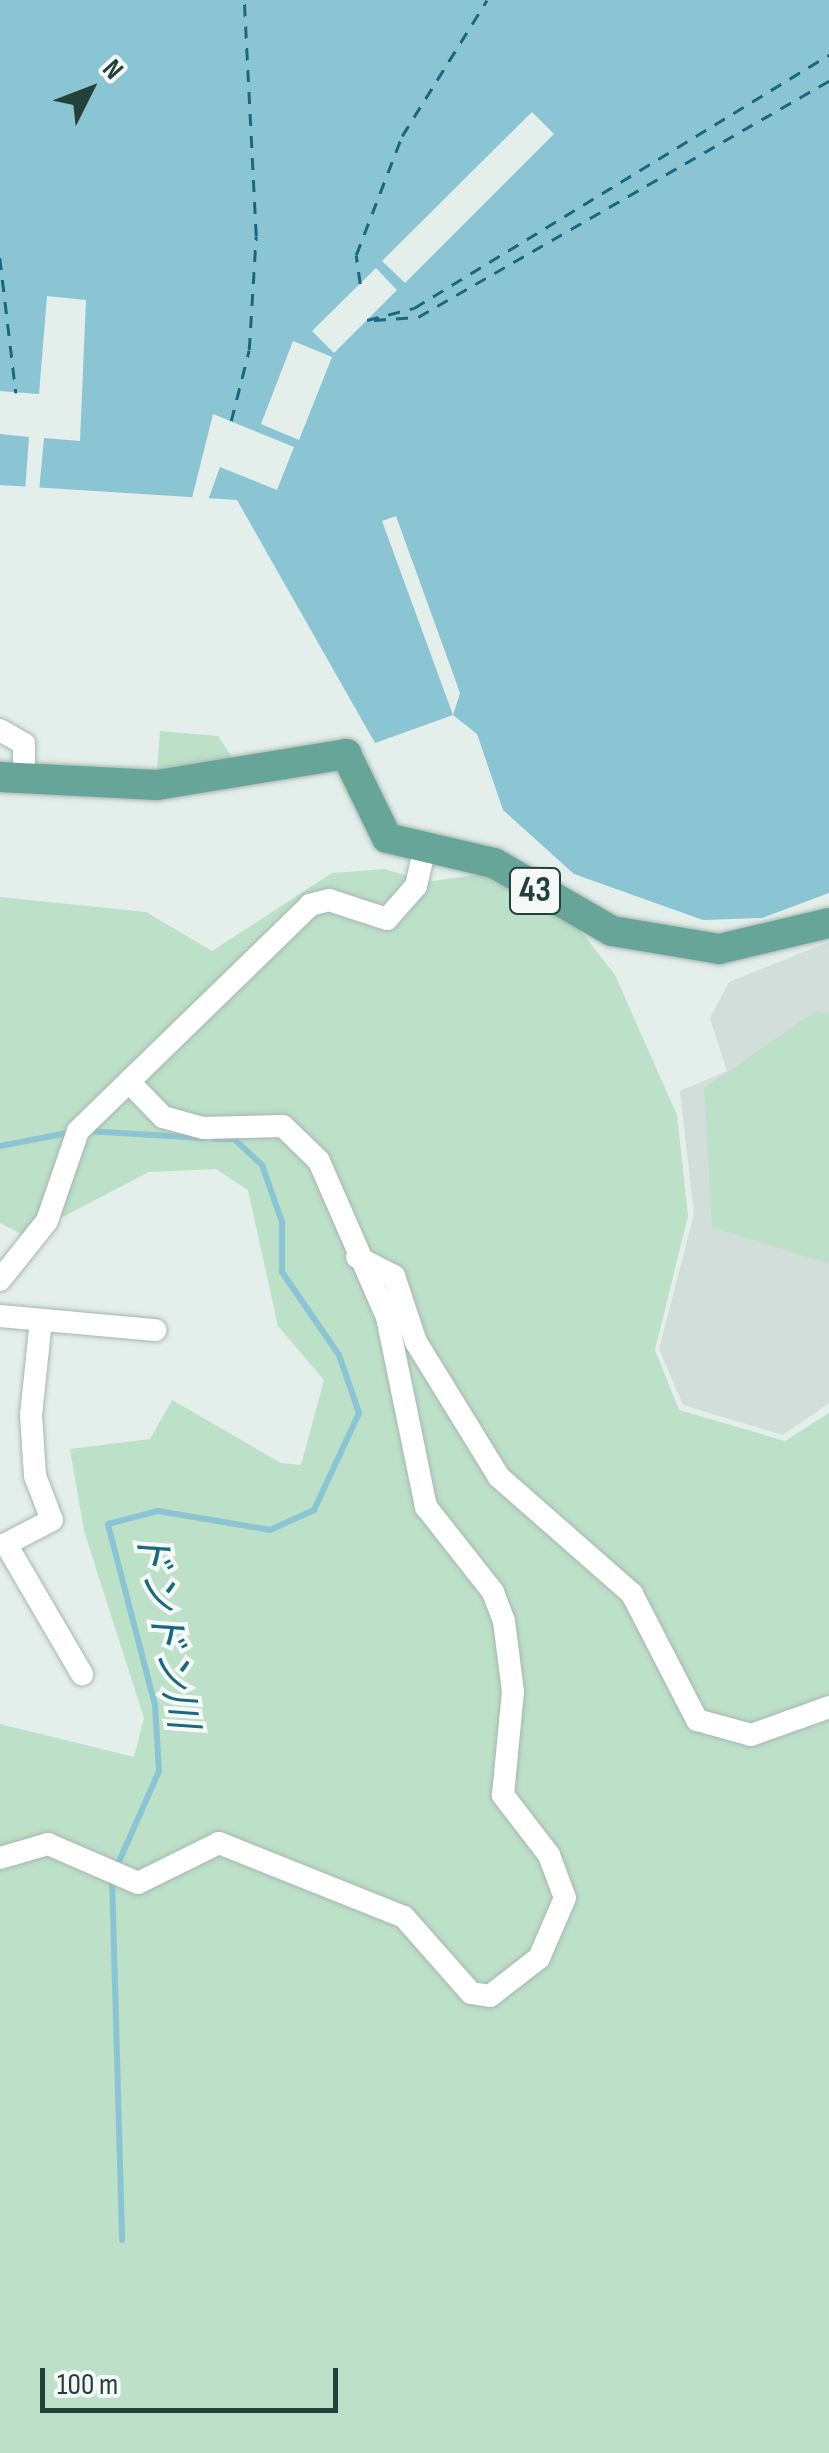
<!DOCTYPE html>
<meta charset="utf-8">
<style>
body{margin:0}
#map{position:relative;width:829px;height:2453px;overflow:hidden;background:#e4eeea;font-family:"Sofia Sans Condensed","Noto Sans JP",sans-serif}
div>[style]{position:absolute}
.built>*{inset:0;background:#d2ded9}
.green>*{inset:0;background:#bde0c8}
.water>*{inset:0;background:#8bc5d4}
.pier>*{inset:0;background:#e4eeea}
.stream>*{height:6px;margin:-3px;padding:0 3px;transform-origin:3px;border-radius:3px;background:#8bc5d4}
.ferry>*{height:2.5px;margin-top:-1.25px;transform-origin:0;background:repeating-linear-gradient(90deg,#1a687f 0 12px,transparent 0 22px)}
.roads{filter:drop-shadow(0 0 2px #a6b7b2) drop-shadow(0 0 2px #a6b7b2)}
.minor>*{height:22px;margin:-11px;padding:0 11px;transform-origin:11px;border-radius:11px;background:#fff}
.primary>*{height:30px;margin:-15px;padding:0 15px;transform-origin:15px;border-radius:15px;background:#67a599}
span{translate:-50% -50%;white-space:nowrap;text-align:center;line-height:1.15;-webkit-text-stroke:8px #f5faf8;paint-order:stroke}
.shield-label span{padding:2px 8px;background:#f5faf8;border:2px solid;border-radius:8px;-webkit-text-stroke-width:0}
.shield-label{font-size:35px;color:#23413a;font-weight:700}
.water-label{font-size:40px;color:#1a687f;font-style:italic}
.north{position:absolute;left:40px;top:40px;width:100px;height:100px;-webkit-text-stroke:8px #f5faf8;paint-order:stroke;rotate:48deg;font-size:28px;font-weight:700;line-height:40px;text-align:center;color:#23413a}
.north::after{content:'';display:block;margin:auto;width:35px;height:45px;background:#23413a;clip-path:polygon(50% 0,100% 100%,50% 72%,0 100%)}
.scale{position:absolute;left:40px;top:2368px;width:298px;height:45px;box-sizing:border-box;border:5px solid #23413a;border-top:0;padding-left:12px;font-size:30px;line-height:35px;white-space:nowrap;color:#23413a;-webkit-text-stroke:8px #f5faf8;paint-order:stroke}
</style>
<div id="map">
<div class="built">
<div style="clip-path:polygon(829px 942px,829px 1403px,783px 1435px,683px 1405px,659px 1349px,694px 1214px,680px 1091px,727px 1071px,710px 1018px,729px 982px)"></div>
</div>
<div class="green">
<div style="clip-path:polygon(160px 731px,218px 736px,234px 760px,157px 770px)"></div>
<div style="clip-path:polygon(385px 869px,426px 882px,495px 872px,570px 917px,615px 975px,677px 1115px,688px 1216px,655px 1350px,679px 1410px,785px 1441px,829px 1413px,829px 2453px,0 2453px,0 1724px,134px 1757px,144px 1718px,84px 1531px,70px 1449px,150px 1439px,172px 1400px,281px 1463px,301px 1465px,324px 1380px,278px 1326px,248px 1190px,216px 1169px,149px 1172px,26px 1236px,0 1223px,0 897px,146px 912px,212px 951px,332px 873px)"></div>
<div style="clip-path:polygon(816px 1011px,829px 1013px,829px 1264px,712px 1227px,704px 1088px)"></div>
</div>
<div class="water">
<div style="clip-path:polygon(0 0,829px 0,829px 893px,762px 918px,703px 920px,574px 874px,503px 810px,477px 734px,453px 715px,375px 743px,237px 500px,0 485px)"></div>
</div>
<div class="pier">
<div style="clip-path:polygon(532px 112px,554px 134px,405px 283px,382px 261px)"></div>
<div style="clip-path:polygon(376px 268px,397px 290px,334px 353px,312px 331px)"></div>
<div style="clip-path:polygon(47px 296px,86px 300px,80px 441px,44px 438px,39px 492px,25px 491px,29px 437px,0 434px,0 391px,39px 394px)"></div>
<div style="clip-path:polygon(293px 341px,332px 357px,299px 440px,261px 424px)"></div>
<div style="clip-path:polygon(213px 414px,294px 447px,277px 490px,220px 467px,207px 503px,191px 502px)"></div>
<div style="clip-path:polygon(396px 516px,460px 693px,453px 715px,382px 521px)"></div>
</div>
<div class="stream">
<div style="left:86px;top:1131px;width:117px;rotate:3.4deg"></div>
<div style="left:0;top:1146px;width:74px;rotate:-10.9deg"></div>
<div style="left:117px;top:1866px;width:104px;rotate:-66.1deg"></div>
<div style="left:159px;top:1771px;width:66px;rotate:-93.5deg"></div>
<div style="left:155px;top:1705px;width:187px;rotate:-104.6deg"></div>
<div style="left:108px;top:1524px;width:52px;rotate:-14.6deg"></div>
<div style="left:158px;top:1511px;width:114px;rotate:9.6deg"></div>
<div style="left:270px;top:1530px;width:48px;rotate:-24.4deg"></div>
<div style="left:314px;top:1510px;width:107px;rotate:-65.1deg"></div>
<div style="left:359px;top:1413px;width:61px;rotate:-109deg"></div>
<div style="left:339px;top:1355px;width:101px;rotate:-124.5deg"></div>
<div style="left:282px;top:1272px;width:50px;rotate:-90deg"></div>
<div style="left:282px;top:1222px;width:60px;rotate:-109.3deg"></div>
<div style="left:262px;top:1165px;width:38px;rotate:-137deg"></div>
<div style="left:234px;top:1139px;width:19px;rotate:180deg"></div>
<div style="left:112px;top:1877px;width:363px;rotate:88.4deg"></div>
</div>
<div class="ferry">
<div style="left:0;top:258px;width:136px;rotate:83.2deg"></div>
<div style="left:360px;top:284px;width:29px;rotate:-98deg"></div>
<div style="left:356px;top:255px;width:128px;rotate:-68.9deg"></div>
<div style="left:402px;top:136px;width:160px;rotate:-58deg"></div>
<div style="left:367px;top:320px;width:49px;rotate:-14.3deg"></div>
<div style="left:414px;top:308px;width:486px;rotate:-31.4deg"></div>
<div style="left:374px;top:320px;width:44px;rotate:-3.9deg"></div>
<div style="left:418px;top:317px;width:474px;rotate:-29.9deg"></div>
<div style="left:231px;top:421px;width:73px;rotate:-75.8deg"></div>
<div style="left:249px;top:350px;width:114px;rotate:-86.5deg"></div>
<div style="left:256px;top:236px;width:236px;rotate:-92.9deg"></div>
</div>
<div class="roads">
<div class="minor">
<div style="left:0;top:730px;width:28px;rotate:30deg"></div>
<div style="left:24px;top:744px;width:38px;rotate:90deg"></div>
<div style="left:357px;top:1257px;width:42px;rotate:27.2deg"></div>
<div style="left:394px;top:1276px;width:70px;rotate:71.6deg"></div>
<div style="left:416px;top:1342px;width:158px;rotate:58.4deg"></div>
<div style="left:499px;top:1477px;width:177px;rotate:41.3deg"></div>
<div style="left:632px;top:1594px;width:142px;rotate:62.7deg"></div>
<div style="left:697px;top:1720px;width:56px;rotate:15.5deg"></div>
<div style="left:751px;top:1735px;width:83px;rotate:-19.7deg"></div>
<div style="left:0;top:1280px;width:75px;rotate:-51.5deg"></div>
<div style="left:47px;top:1221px;width:95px;rotate:-71deg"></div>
<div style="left:78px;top:1131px;width:324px;rotate:-44.2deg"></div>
<div style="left:310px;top:905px;width:20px;rotate:-15deg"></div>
<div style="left:329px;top:900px;width:61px;rotate:18.1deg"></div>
<div style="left:387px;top:919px;width:44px;rotate:-48.7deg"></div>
<div style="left:416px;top:886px;width:40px;rotate:-77deg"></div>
<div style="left:0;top:1316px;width:156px;rotate:5.2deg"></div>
<div style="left:41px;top:1320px;width:96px;rotate:96deg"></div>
<div style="left:31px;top:1415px;width:61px;rotate:86.2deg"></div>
<div style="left:35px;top:1476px;width:47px;rotate:68.9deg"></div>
<div style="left:52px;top:1520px;width:52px;rotate:152.4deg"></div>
<div style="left:6px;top:1544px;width:151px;rotate:59.7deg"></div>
<div style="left:0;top:1858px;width:50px;rotate:-16.3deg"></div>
<div style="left:48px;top:1844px;width:98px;rotate:23.4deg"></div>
<div style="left:138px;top:1883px;width:90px;rotate:-26.3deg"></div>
<div style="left:219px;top:1843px;width:199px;rotate:21.8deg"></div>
<div style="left:404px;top:1917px;width:101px;rotate:48.6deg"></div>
<div style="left:471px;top:1993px;width:19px;rotate:9deg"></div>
<div style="left:490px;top:1996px;width:62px;rotate:-37.8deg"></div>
<div style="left:539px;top:1958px;width:65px;rotate:-66.6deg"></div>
<div style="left:565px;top:1898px;width:46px;rotate:-110.4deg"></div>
<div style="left:549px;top:1855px;width:76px;rotate:-127.5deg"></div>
<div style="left:503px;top:1795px;width:103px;rotate:-84.5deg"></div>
<div style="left:513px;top:1692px;width:72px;rotate:-97.2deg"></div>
<div style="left:504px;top:1621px;width:31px;rotate:-111deg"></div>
<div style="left:493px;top:1592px;width:108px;rotate:-128.2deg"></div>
<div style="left:426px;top:1507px;width:194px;rotate:-101.6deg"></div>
<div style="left:387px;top:1317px;width:170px;rotate:-113.6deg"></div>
<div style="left:319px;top:1161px;width:50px;rotate:-135.8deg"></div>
<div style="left:283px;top:1126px;width:80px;rotate:178.6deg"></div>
<div style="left:203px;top:1128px;width:41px;rotate:-164.6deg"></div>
<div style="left:163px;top:1117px;width:45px;rotate:-134.1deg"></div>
</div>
<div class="primary">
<div style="left:0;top:777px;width:157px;rotate:2.9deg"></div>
<div style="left:157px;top:785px;width:192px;rotate:-9.3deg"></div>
<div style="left:346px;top:754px;width:93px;rotate:64deg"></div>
<div style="left:387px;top:838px;width:110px;rotate:13.2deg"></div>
<div style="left:494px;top:863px;width:136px;rotate:30deg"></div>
<div style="left:612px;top:931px;width:109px;rotate:9.5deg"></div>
<div style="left:719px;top:949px;width:113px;rotate:-13.3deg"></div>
</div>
</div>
<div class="shield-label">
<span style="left:535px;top:891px">43</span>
</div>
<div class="water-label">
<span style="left:166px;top:1630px;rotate:80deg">ドンドン川</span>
</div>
<div class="north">N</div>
<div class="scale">100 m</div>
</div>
